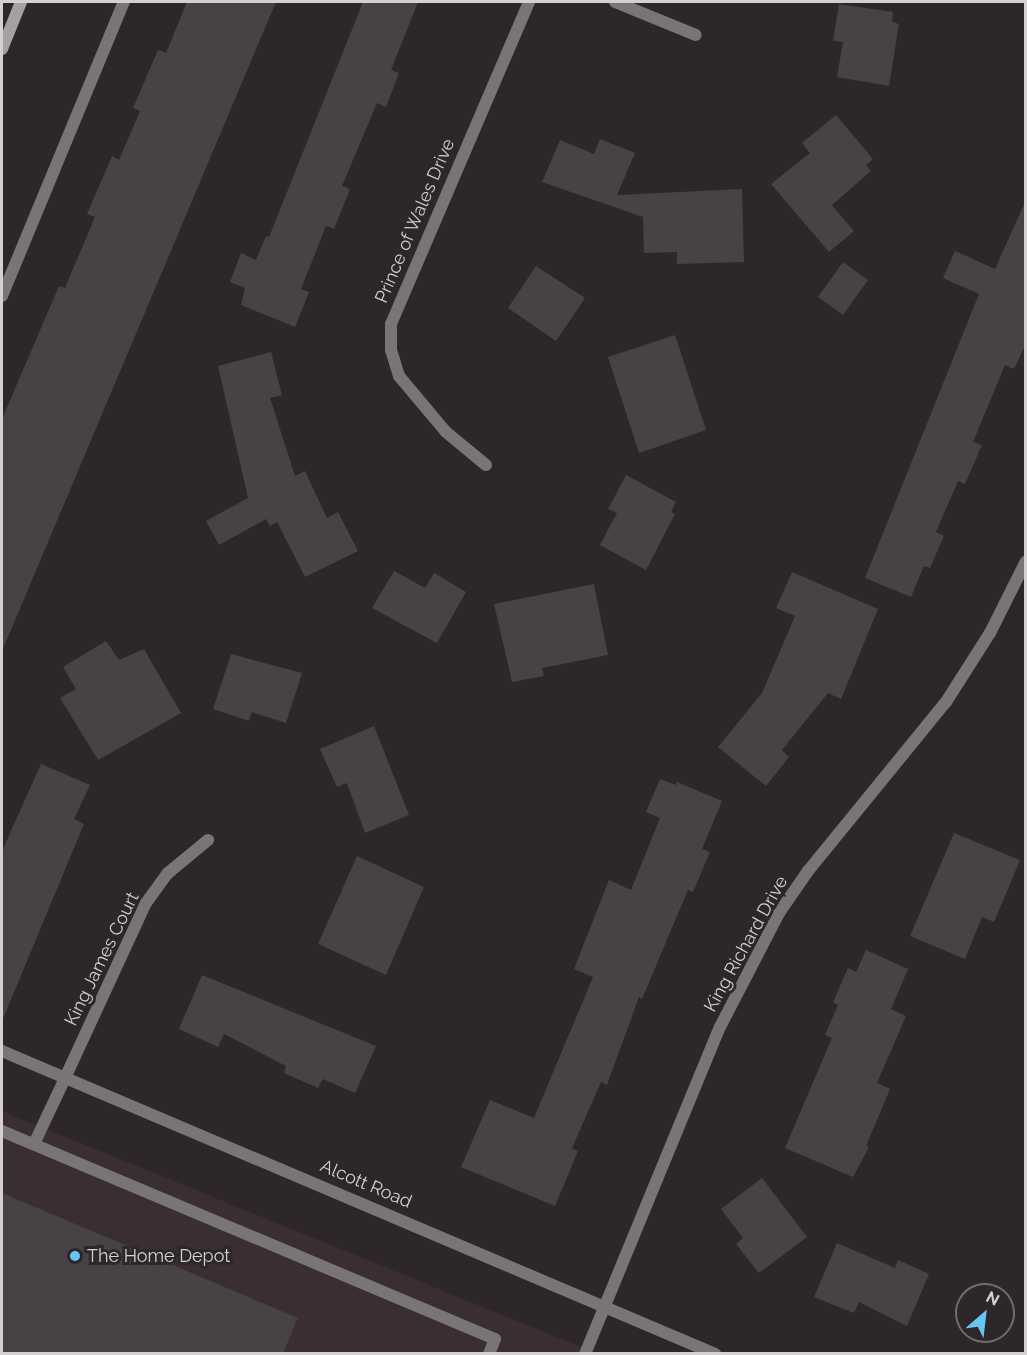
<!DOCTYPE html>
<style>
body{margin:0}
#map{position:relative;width:1027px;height:1355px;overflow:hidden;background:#2d2729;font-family:Raleway,sans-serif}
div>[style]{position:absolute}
.built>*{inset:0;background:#3a2e32}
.building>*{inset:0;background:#474246}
.lane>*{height:12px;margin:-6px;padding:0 6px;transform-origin:6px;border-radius:6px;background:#797575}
.street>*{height:12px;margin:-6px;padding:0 6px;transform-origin:6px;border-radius:6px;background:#797575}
.secondary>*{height:12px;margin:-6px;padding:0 6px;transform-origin:6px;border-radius:6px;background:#a6a1a0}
.dots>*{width:16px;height:16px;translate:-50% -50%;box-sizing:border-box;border:3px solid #2d2729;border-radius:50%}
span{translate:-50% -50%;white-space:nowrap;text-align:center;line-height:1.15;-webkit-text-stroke:6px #2d2729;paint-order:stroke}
.street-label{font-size:18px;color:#d4d0d1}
.poi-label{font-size:18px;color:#d4d0d1}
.left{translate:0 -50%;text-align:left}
.frame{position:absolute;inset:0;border:3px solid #d4d0d1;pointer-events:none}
.north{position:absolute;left:955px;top:1283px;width:60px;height:60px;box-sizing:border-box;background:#2d2729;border:2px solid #706b6c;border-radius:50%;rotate:28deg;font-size:16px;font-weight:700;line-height:24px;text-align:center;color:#d4d0d1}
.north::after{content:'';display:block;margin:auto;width:21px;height:27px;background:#68c4f0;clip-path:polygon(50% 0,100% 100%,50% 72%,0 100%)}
</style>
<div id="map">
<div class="built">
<div style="clip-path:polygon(2px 1111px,596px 1353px,2px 1353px)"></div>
</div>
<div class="building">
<div style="clip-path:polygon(187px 2px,276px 2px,2px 651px,2px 419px,59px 286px,65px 288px,95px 217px,87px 214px,112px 156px,119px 160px,140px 111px,133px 108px,158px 50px,166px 53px)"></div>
<div style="clip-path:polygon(363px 2px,418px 2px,391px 70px,399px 73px,386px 107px,377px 103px,342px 186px,350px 189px,334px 229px,326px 226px,301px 289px,309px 292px,295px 327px,241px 305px,245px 288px,230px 282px,241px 253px,256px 260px,266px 236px,269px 237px)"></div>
<div style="clip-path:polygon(839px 4px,893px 12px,892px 22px,899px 24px,889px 86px,837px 77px,843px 42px,833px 41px)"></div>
<div style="clip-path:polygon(836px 115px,873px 159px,866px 165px,871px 171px,832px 205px,854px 231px,829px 252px,771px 184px,810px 153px,802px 143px)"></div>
<div style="clip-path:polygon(600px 139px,635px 153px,617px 195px,742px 189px,744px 262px,677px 264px,677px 252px,644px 253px,643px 217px,542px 182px,560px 140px,594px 154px)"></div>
<div style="clip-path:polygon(1026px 200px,1026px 344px,1014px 369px,1005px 365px,973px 442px,982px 445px,965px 484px,958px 481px,936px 532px,944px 536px,930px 568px,924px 566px,911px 597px,865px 578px,979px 294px,943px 278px,955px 251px,995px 269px)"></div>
<div style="clip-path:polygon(843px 262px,868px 280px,843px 315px,818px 297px)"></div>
<div style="clip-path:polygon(536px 266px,585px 298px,556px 341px,508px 308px)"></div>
<div style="clip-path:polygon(675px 335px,706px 430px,639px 453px,608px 357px)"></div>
<div style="clip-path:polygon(271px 352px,282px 395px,270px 398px,295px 476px,305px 471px,327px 518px,338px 512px,358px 551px,305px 577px,277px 522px,270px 526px,266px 519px,219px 545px,206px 521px,248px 498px,218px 366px)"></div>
<div style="clip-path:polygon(626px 475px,676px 502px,671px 512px,675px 514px,646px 570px,600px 545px,617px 513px,608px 509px)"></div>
<div style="clip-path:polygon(394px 571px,425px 588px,434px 573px,466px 592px,437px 643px,372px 608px)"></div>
<div style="clip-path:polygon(792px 572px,878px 609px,841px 699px,828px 693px,782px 750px,789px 757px,766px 786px,718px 747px,762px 693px,795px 616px,776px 608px)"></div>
<div style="clip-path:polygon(594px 584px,608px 655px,542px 668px,544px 676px,512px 682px,494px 604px)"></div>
<div style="clip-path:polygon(106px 641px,119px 660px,144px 649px,181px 713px,98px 760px,60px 698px,76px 689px,63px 667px)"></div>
<div style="clip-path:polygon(231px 654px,302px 673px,286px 723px,252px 712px,249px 721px,213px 709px)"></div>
<div style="clip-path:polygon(374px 726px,409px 815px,365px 833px,347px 783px,337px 787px,320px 749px)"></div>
<div style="clip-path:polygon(41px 764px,90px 785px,74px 819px,84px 824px,2px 1021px,2px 851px)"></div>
<div style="clip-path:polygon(660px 779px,676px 785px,677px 782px,722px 801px,702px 849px,710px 852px,693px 892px,688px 890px,642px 999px,639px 997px,607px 1085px,601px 1082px,572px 1148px,578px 1151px,555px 1206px,461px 1167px,490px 1100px,534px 1118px,593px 977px,574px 969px,609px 880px,631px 890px,660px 818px,646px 812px)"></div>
<div style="clip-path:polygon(954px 833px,1020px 860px,994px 922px,982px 917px,965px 959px,910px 936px)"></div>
<div style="clip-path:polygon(357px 856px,424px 887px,386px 975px,318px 944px)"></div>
<div style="clip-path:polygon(866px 950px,908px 969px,891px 1009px,906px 1016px,877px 1083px,890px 1089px,866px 1146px,869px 1147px,853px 1177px,785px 1148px,832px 1038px,825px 1035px,838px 1005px,833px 1002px,848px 968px,856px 972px)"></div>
<div style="clip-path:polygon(202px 975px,376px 1046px,355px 1093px,323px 1079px,318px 1088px,284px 1073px,286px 1066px,224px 1034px,218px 1047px,179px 1029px)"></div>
<div style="clip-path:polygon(762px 1178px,807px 1237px,759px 1273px,736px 1244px,743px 1238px,721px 1209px)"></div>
<div style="clip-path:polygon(2px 1193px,298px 1318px,283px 1353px,2px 1353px)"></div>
<div style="clip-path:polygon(837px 1243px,895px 1268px,898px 1260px,929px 1274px,907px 1326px,859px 1302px,854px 1313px,814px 1297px)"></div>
</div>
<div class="lane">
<div style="left:2px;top:296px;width:318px;rotate:-67.5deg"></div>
<div style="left:2px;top:1131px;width:535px;rotate:22.88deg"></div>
<div style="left:495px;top:1339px;width:16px;rotate:112deg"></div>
<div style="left:34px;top:1144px;width:73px;rotate:-64.8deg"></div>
</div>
<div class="street">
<div style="left:615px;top:2px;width:87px;rotate:22.2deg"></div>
<div style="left:486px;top:465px;width:52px;rotate:-140.5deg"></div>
<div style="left:446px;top:432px;width:73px;rotate:-130deg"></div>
<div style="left:399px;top:376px;width:27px;rotate:-107deg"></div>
<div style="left:391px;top:350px;width:26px;rotate:-90deg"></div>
<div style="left:391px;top:324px;width:350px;rotate:-66.8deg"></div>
<div style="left:2px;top:1051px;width:775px;rotate:23.02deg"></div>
<div style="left:65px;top:1078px;width:193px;rotate:-65.2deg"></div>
<div style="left:146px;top:903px;width:37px;rotate:-54deg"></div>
<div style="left:168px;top:873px;width:52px;rotate:-39.5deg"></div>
<div style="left:585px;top:1354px;width:354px;rotate:-67.6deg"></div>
<div style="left:720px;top:1027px;width:128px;rotate:-62.6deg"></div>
<div style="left:779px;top:913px;width:51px;rotate:-55.4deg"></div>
<div style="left:808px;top:871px;width:218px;rotate:-50.8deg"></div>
<div style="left:946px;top:702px;width:82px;rotate:-57.5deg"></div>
<div style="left:990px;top:633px;width:80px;rotate:-63.4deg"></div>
</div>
<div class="secondary">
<div style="left:2px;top:49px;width:51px;rotate:-68deg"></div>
</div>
<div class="dots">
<div style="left:75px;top:1256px;background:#68c4f0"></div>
</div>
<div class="street-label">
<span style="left:415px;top:221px;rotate:-67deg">Prince of Wales Drive</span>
<span style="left:746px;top:944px;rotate:-61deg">King Richard Drive</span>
<span style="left:102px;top:959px;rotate:-64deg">King James Court</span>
<span style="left:366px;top:1184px;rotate:23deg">Alcott Road</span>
</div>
<div class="poi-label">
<span class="left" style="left:87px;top:1256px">The Home Depot</span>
</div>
<div class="frame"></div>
<div class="north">N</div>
</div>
